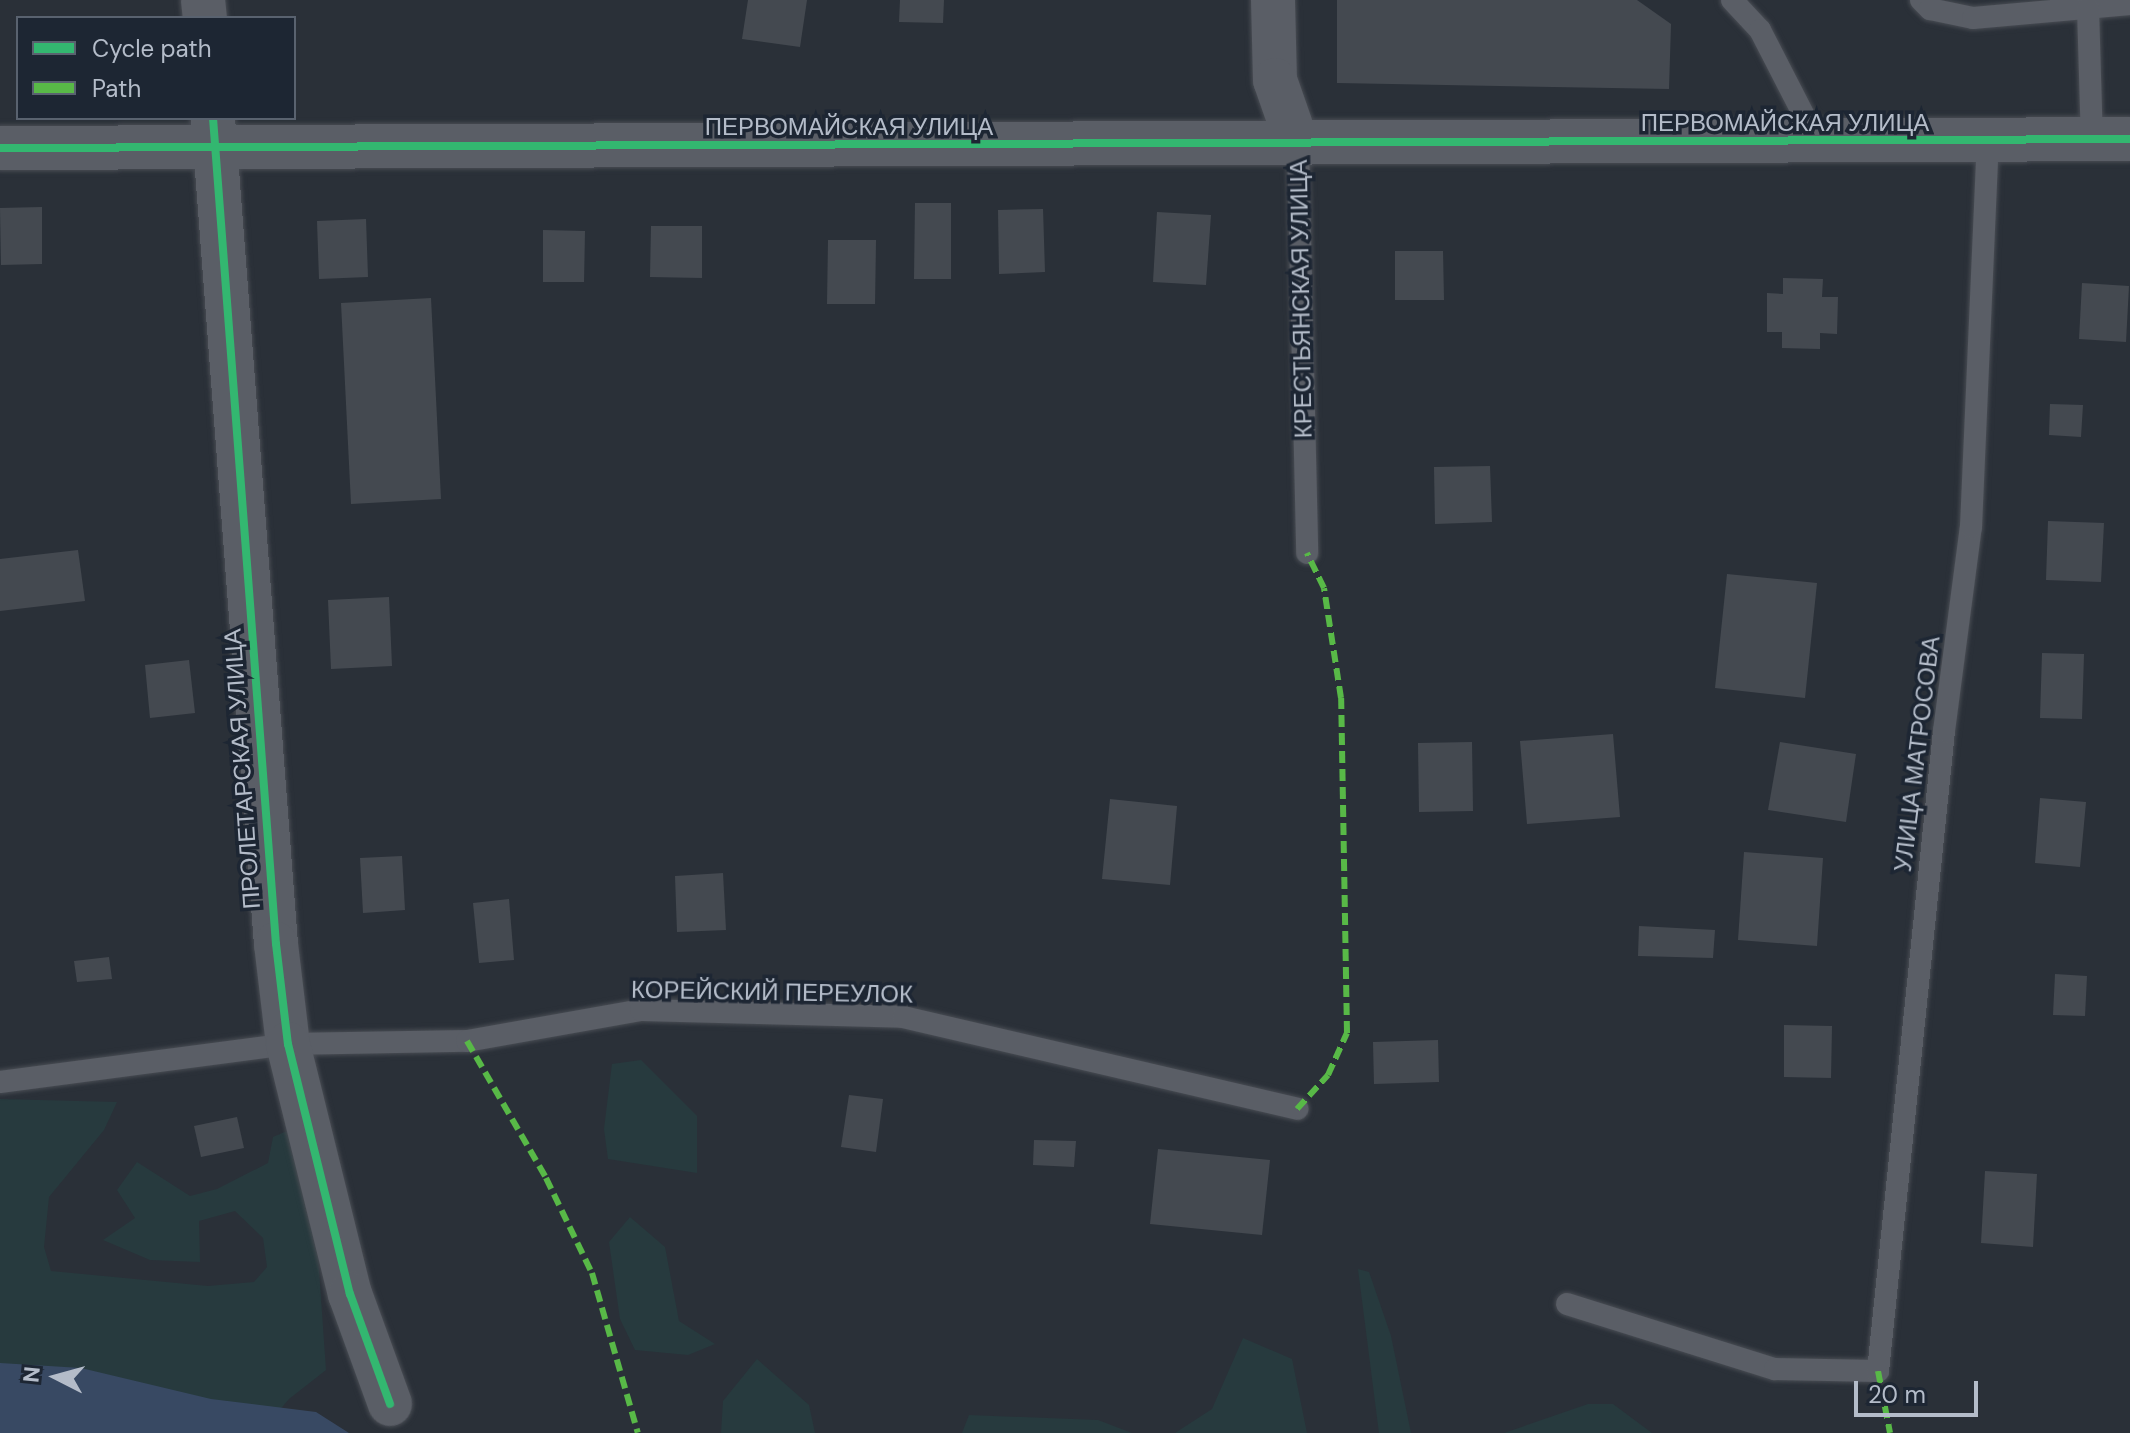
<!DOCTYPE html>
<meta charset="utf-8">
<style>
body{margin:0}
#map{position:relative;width:2130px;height:1433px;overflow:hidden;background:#2a3038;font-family:"DM Sans",sans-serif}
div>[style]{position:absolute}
.green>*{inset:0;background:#273a3e}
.water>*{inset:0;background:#384963}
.building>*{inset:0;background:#444950}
.roads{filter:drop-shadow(0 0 2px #484c53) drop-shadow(0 0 2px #484c53)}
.lane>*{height:22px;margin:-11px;padding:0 11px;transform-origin:11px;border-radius:11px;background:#5a5e66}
.street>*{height:44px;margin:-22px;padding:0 22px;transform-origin:22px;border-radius:22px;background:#5a5e66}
.quiet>*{height:6px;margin-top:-3px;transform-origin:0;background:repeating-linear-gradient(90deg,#58b947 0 12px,transparent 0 18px)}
.cycleway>*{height:8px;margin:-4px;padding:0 4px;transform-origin:4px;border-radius:4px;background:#33b770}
span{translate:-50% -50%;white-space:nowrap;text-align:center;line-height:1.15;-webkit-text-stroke:7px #1d2633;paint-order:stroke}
.street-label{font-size:24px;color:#b4bcc9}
.legend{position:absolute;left:16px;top:16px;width:280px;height:104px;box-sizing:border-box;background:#1d2633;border:2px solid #59626f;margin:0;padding:10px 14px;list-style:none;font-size:24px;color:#b4bcc9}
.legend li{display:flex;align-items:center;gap:16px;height:40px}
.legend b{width:40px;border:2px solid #59626f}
.north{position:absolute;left:16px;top:1337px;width:80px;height:80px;-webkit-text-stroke:6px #1d2633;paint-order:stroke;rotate:276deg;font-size:22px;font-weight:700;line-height:32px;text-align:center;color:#b4bcc9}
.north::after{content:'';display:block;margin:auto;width:28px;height:36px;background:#b4bcc9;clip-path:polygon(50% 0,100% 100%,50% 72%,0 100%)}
.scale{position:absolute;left:1854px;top:1381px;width:124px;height:36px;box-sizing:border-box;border:4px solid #b4bcc9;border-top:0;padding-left:10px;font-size:24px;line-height:28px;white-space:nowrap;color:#b4bcc9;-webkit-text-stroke:6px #1d2633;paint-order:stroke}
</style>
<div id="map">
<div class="green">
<div style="clip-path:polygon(641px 1060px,697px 1116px,697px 1173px,608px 1159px,604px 1129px,612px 1064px)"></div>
<div style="clip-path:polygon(0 1099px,117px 1102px,104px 1130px,49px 1197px,44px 1247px,51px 1271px,208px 1286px,254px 1282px,267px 1267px,263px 1238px,235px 1211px,199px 1221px,200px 1262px,150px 1260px,103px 1240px,135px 1218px,117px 1190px,137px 1162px,190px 1196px,217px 1189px,268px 1163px,273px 1137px,287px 1131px,316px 1226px,326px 1370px,289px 1399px,260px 1433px,0 1433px)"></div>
<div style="clip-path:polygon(630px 1217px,665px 1247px,679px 1321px,715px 1344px,688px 1355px,635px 1350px,620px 1319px,609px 1242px)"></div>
<div style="clip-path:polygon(1358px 1269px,1369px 1272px,1391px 1336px,1411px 1433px,1379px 1433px)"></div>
<div style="clip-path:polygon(1243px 1338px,1292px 1359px,1307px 1433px,1175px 1433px,1212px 1409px)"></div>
<div style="clip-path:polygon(757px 1359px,809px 1405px,815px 1433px,721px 1433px,723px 1401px)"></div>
<div style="clip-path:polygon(1588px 1404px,1613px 1404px,1652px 1433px,1504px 1433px)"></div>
<div style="clip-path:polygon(969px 1415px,1098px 1420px,1132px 1433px,962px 1433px)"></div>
</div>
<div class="water">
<div style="clip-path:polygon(0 1363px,81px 1368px,211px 1399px,316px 1412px,349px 1433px,0 1433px)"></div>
</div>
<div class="building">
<div style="clip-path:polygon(748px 0,807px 0,800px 47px,742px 39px)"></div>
<div style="clip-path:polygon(900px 0,944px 0,943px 23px,899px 22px)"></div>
<div style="clip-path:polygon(1337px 0,1637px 0,1671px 24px,1669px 89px,1337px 83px)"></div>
<div style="clip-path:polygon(915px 203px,951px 203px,951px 279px,914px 279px)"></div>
<div style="clip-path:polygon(42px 207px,42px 264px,1px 265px,0 208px)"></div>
<div style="clip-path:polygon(1043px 209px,1045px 272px,999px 274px,998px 210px)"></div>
<div style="clip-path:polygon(1157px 212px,1211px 215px,1206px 285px,1153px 282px)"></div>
<div style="clip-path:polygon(366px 219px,368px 277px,319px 279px,317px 221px)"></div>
<div style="clip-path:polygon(651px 226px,702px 226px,702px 278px,650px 277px)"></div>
<div style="clip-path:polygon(543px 230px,585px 231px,584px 282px,543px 282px)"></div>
<div style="clip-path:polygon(828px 240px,876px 240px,875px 304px,827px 304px)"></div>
<div style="clip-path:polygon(1395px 251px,1443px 251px,1444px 300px,1395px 300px)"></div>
<div style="clip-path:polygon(1783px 278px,1823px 279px,1822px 297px,1838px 297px,1837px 334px,1820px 333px,1820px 349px,1782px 348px,1782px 332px,1767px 332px,1767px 293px,1783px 294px)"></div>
<div style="clip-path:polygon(2082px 283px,2129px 286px,2126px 342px,2079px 339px)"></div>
<div style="clip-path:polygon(431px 298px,441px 499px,351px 504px,341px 303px)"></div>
<div style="clip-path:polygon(2050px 404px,2083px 405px,2081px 437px,2049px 435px)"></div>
<div style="clip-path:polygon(1490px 466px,1492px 522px,1435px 524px,1434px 467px)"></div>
<div style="clip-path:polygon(2048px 521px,2104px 523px,2101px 582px,2046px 580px)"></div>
<div style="clip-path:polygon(78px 550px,85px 601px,0 611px,0 559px)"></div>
<div style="clip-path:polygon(1727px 574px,1817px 583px,1805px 698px,1715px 688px)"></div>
<div style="clip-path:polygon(389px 597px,392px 666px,331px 669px,328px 600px)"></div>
<div style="clip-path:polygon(2042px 653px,2084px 654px,2082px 719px,2040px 718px)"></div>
<div style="clip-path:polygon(189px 660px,195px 713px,150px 718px,145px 665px)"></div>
<div style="clip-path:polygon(1613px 734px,1620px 817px,1527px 824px,1520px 741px)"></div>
<div style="clip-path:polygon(1472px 742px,1473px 811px,1419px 812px,1418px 743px)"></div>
<div style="clip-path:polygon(1780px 742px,1856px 754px,1846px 822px,1768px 810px)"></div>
<div style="clip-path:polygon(2040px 798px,2086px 802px,2080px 867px,2035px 863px)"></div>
<div style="clip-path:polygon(1110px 799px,1177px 806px,1170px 885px,1102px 879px)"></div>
<div style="clip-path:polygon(1744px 852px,1823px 858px,1817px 946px,1738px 940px)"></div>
<div style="clip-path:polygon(402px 856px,405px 910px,363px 913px,360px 858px)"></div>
<div style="clip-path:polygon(723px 873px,726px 930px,677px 932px,675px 876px)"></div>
<div style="clip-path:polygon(509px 899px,514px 960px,479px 963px,473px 903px)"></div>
<div style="clip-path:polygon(1639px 926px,1715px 930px,1713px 958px,1638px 956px)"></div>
<div style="clip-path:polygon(109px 957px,112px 979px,77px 982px,74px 961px)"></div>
<div style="clip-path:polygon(2055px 974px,2087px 976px,2085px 1016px,2053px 1015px)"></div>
<div style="clip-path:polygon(1784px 1025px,1832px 1026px,1831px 1078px,1784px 1077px)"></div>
<div style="clip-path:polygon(1438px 1040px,1439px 1082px,1374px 1084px,1373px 1042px)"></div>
<div style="clip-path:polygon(849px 1095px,883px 1099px,876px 1152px,841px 1147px)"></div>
<div style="clip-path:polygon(237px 1117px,244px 1148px,201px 1157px,194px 1126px)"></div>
<div style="clip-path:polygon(1034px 1140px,1076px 1141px,1074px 1167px,1033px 1165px)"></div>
<div style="clip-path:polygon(1158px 1149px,1270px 1160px,1262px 1235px,1150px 1224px)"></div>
<div style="clip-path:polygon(1985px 1171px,2037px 1174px,2033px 1247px,1981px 1243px)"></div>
</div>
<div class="roads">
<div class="lane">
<div style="left:1732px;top:0;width:41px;rotate:47deg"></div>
<div style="left:1760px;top:30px;width:127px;rotate:62.8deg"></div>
<div style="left:1921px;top:0;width:13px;rotate:45deg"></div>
<div style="left:1930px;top:9px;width:44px;rotate:11.8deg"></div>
<div style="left:1973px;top:18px;width:158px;rotate:-5.1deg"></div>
<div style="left:2088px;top:8px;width:132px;rotate:88.3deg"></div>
<div style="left:1298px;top:146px;width:407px;rotate:88.7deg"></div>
<div style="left:0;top:1082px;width:290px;rotate:-7.5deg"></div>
<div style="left:288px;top:1044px;width:179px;rotate:-1deg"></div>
<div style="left:467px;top:1041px;width:177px;rotate:-10.1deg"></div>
<div style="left:641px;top:1010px;width:262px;rotate:1.5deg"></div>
<div style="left:903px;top:1017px;width:405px;rotate:13.1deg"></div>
<div style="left:1567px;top:1304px;width:218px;rotate:17.4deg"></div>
<div style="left:1775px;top:1369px;width:103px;rotate:1.1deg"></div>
<div style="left:1878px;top:1371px;width:643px;rotate:-84.11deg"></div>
<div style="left:1944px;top:731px;width:206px;rotate:-82.5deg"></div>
<div style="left:1971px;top:527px;width:385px;rotate:-87.5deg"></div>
</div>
<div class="street">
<div style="left:203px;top:0;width:18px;rotate:84deg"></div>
<div style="left:1273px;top:0;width:80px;rotate:88.6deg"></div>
<div style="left:1275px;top:80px;width:70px;rotate:70.8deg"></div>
<div style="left:213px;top:118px;width:828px;rotate:85.64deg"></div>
<div style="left:276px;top:944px;width:101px;rotate:83.2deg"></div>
<div style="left:288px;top:1044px;width:258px;rotate:76.1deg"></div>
<div style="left:350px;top:1294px;width:117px;rotate:70deg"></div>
<div style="left:0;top:148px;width:2130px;rotate:-0.24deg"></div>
</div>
</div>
<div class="quiet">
<div style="left:467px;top:1041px;width:158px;rotate:60deg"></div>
<div style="left:546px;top:1178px;width:106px;rotate:64.2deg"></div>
<div style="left:592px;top:1273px;width:166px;rotate:74deg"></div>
<div style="left:1297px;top:1109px;width:46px;rotate:-47.6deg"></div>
<div style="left:1328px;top:1075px;width:46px;rotate:-65.7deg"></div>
<div style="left:1347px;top:1033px;width:335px;rotate:-91deg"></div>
<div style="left:1341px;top:698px;width:111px;rotate:-98.8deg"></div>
<div style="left:1324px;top:588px;width:39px;rotate:-116deg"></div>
<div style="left:1878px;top:1371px;width:63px;rotate:79deg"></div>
</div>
<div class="cycleway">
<div style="left:213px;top:118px;width:828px;rotate:85.64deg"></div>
<div style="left:276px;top:944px;width:101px;rotate:83.2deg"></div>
<div style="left:288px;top:1044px;width:258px;rotate:76.1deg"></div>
<div style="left:350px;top:1294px;width:117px;rotate:70deg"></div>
<div style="left:0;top:148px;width:2130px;rotate:-0.24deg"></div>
</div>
<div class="street-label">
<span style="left:1785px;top:123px">ПЕРВОМАЙСКАЯ УЛИЦА</span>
<span style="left:849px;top:127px">ПЕРВОМАЙСКАЯ УЛИЦА</span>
<span style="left:1301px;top:299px;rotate:-91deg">КРЕСТЬЯНСКАЯ УЛИЦА</span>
<span style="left:1917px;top:754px;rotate:-83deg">УЛИЦА МАТРОСОВА</span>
<span style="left:242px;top:769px;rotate:-94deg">ПРОЛЕТАРСКАЯ УЛИЦА</span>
<span style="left:772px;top:992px;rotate:1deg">КОРЕЙСКИЙ ПЕРЕУЛОК</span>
</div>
<ul class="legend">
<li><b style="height:10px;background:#33b770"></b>Cycle path</li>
<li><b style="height:10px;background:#58b947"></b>Path</li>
</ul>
<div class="north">N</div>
<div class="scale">20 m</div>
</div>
